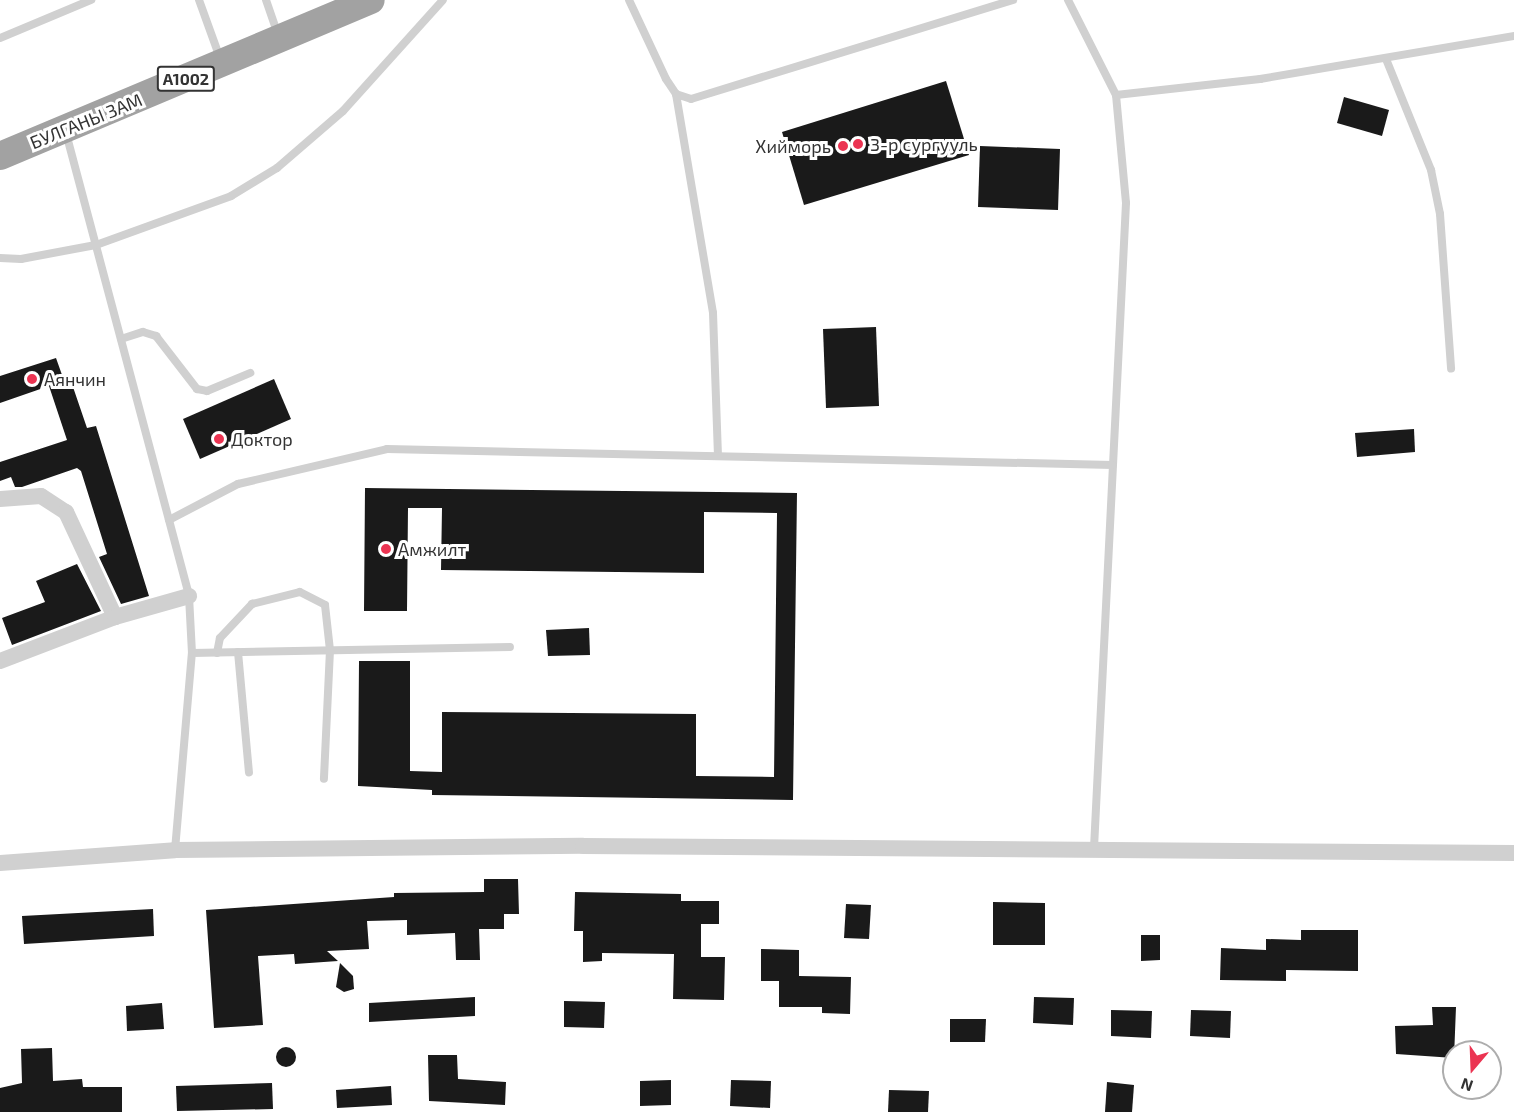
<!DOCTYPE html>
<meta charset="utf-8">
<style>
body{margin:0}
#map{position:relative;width:1514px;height:1112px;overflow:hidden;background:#fff;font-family:"Exo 2",sans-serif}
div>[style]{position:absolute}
.building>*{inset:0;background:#1a1a1a}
.round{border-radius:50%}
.service>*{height:8px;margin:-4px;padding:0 4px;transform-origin:4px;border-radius:4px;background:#d0d0d0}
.minor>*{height:16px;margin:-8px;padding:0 8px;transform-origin:8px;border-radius:8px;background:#d0d0d0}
.trunk>*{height:28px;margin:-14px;padding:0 14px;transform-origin:14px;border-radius:14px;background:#a2a2a2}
.dots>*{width:16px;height:16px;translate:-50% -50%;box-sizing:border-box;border:3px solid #fff;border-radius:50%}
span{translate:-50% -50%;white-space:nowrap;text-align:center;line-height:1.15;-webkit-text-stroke:6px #fff;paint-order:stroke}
.shield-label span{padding:2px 4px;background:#fff;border:2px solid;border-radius:4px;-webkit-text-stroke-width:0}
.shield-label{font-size:16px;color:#333;font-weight:700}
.street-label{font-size:18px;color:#333}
.poi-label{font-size:18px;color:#333}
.left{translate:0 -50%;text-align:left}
.right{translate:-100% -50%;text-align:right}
.north{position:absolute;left:1442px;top:1040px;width:60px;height:60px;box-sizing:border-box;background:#fff;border:2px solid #adadad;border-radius:50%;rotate:199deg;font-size:16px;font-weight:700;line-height:24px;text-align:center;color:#333}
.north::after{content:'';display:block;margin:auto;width:21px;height:27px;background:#eb3452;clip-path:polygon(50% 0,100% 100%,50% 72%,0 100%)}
</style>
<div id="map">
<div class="building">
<div style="clip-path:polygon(946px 81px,969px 155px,804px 205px,782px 132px)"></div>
<div style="clip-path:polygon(1344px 97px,1389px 110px,1382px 136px,1337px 123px)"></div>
<div style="clip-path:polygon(980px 146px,1060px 149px,1058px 210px,978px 207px)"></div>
<div style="clip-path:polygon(876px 327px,879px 406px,826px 408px,823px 329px)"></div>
<div style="clip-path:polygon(56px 358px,67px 389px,73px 387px,87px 428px,96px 426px,149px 596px,121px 604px,99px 557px,107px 554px,81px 471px,77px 468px,22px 487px,15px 487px,11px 477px,0 481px,0 462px,67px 440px,49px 386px,0 403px,0 376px)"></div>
<div style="clip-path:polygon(274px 379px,291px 419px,200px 459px,183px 419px)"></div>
<div style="clip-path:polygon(1414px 429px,1415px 452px,1357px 457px,1355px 433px)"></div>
<div style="clip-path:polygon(365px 488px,797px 493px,793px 800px,432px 795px,432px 790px,358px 786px,359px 661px,410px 661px,410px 771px,442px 772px,442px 712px,696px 714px,696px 776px,774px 777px,777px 513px,704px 512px,704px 573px,441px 570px,442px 508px,408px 508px,407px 611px,364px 611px)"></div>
<div style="clip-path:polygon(77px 564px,101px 611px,12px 645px,2px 618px,45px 602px,36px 581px)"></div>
<div style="clip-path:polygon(589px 628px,590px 655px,548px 656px,546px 630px)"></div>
<div style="clip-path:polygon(484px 879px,518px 879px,519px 914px,504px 914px,504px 929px,479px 929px,480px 960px,456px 960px,455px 933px,407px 935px,407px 920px,367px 921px,369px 949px,327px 951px,338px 961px,295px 964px,294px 954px,258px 956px,263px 1025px,214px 1028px,206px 910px,394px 897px,394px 893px,484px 892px)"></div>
<div style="clip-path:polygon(575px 892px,681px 894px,681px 901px,719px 901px,719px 924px,701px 924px,701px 957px,725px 957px,724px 1000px,673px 999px,674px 954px,602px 953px,602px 961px,583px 962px,583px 931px,574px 931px)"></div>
<div style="clip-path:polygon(993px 902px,1045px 903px,1045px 945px,993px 945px)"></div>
<div style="clip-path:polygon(846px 904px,871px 905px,869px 939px,844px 938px)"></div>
<div style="clip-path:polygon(153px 909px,154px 936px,24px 944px,22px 916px)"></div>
<div style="clip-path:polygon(1301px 930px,1358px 930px,1358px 971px,1286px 970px,1286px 981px,1220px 980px,1221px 948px,1266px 950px,1266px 939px,1301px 940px)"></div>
<div style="clip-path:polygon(1141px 935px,1160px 935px,1160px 960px,1141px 961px)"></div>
<div style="clip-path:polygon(761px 949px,799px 950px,799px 976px,851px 977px,850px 1014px,822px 1013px,822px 1007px,779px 1007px,779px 981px,761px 981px)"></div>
<div style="clip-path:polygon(340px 963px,353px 976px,354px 989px,344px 992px,336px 987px)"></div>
<div style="clip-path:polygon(475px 997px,475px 1016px,369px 1022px,369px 1003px)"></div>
<div style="clip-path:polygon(1034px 997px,1074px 998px,1073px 1025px,1033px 1023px)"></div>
<div style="clip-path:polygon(564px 1001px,605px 1002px,604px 1028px,564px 1027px)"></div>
<div style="clip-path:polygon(162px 1003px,164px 1029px,127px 1031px,126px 1006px)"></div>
<div style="clip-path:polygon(1432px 1007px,1456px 1007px,1454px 1058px,1396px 1054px,1395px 1026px,1433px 1025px)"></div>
<div style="clip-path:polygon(1111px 1010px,1152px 1011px,1151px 1038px,1111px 1036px)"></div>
<div style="clip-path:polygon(1191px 1010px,1231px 1011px,1230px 1038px,1190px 1036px)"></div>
<div style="clip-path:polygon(950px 1019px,986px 1019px,985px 1042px,950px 1042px)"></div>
<div class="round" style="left:276px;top:1047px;width:20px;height:20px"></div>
<div style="clip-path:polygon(52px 1048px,53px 1081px,82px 1079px,83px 1087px,122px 1087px,122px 1112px,0 1112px,0 1088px,22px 1083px,21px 1049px)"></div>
<div style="clip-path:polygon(428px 1055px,457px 1055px,458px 1079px,506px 1082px,505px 1105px,429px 1101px)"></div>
<div style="clip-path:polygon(671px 1080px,671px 1105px,640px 1106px,640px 1081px)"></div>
<div style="clip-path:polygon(731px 1080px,771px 1081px,770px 1108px,730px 1106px)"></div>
<div style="clip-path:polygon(1107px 1082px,1134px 1085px,1132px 1112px,1105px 1112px)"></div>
<div style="clip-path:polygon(272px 1083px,273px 1109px,177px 1111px,176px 1086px)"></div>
<div style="clip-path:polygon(391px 1086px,392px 1105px,337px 1108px,336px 1090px)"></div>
<div style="clip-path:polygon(889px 1090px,929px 1091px,928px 1112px,888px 1112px)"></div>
</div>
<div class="service">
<div style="left:199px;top:0;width:62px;rotate:70.1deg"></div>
<div style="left:266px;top:0;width:36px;rotate:71deg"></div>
<div style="left:629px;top:0;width:87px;rotate:64.9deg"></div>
<div style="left:666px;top:79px;width:18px;rotate:56deg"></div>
<div style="left:676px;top:94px;width:16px;rotate:18deg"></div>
<div style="left:691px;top:99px;width:337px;rotate:-17.1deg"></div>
<div style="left:1068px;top:0;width:106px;rotate:63.2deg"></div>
<div style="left:1116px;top:95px;width:108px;rotate:84.7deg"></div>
<div style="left:1126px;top:203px;width:645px;rotate:92.84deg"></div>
<div style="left:0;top:38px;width:99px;rotate:-22.7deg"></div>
<div style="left:1386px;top:59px;width:120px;rotate:67.9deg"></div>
<div style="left:1431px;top:170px;width:45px;rotate:78.4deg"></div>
<div style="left:1440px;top:214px;width:155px;rotate:85.9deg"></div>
<div style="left:676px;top:94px;width:222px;rotate:80.4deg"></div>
<div style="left:713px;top:313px;width:143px;rotate:88deg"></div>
<div style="left:1116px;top:95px;width:145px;rotate:-6.3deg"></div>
<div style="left:1260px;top:79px;width:258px;rotate:-9.6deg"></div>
<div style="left:66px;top:133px;width:479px;rotate:75.1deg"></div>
<div style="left:189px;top:596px;width:57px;rotate:87deg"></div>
<div style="left:0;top:258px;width:21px;rotate:3deg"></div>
<div style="left:21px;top:259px;width:76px;rotate:-10.6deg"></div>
<div style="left:96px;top:245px;width:144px;rotate:-19.9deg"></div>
<div style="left:231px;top:196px;width:54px;rotate:-31.3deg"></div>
<div style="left:277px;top:168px;width:87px;rotate:-40.8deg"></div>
<div style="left:343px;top:111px;width:149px;rotate:-48deg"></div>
<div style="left:121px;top:339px;width:23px;rotate:-18deg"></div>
<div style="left:143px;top:332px;width:14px;rotate:17deg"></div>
<div style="left:156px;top:336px;width:67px;rotate:52.3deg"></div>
<div style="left:197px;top:389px;width:10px;rotate:11deg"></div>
<div style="left:207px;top:391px;width:47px;rotate:-22.7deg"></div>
<div style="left:169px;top:520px;width:78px;rotate:-27.6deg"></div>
<div style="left:238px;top:484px;width:153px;rotate:-13.2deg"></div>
<div style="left:387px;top:449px;width:726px;rotate:1.26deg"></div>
<div style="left:238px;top:652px;width:121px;rotate:84.8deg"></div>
<div style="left:217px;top:653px;width:15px;rotate:-79deg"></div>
<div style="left:220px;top:638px;width:47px;rotate:-46.7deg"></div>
<div style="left:252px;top:604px;width:49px;rotate:-14deg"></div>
<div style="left:300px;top:592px;width:28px;rotate:27deg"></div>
<div style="left:325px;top:605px;width:45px;rotate:83.7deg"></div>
<div style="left:330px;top:650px;width:129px;rotate:92.7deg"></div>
<div style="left:175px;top:850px;width:198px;rotate:-85.1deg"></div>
<div style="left:192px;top:653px;width:318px;rotate:-1.1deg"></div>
</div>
<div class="minor">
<div style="left:0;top:499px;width:41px;rotate:-4.2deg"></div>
<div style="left:41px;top:496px;width:30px;rotate:33deg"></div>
<div style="left:66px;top:512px;width:116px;rotate:65deg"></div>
<div style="left:0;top:661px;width:123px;rotate:-20.9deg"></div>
<div style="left:115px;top:617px;width:77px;rotate:-15.8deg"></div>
<div style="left:0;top:863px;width:175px;rotate:-4.2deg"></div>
<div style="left:175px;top:850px;width:408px;rotate:-0.6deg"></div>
<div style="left:583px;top:846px;width:931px;rotate:0.43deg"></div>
</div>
<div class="trunk">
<div style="left:0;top:156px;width:402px;rotate:-22.8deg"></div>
</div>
<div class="dots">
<div style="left:858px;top:144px;background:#eb3452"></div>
<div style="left:843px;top:146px;background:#eb3452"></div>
<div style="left:32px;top:379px;background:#eb3452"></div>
<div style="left:219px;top:439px;background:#eb3452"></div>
<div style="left:386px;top:549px;background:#eb3452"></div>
</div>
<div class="shield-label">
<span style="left:186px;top:79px">A1002</span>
</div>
<div class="street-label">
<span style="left:86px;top:121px;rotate:-22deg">БУЛГАНЫ ЗАМ</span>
</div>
<div class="poi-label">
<span class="left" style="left:870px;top:144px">3-р сургууль</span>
<span class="right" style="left:831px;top:146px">Хийморь</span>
<span class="left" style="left:44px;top:379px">Аянчин</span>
<span class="left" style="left:231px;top:439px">Доктор</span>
<span class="left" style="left:398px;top:549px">Амжилт</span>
</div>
<div class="north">N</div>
</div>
